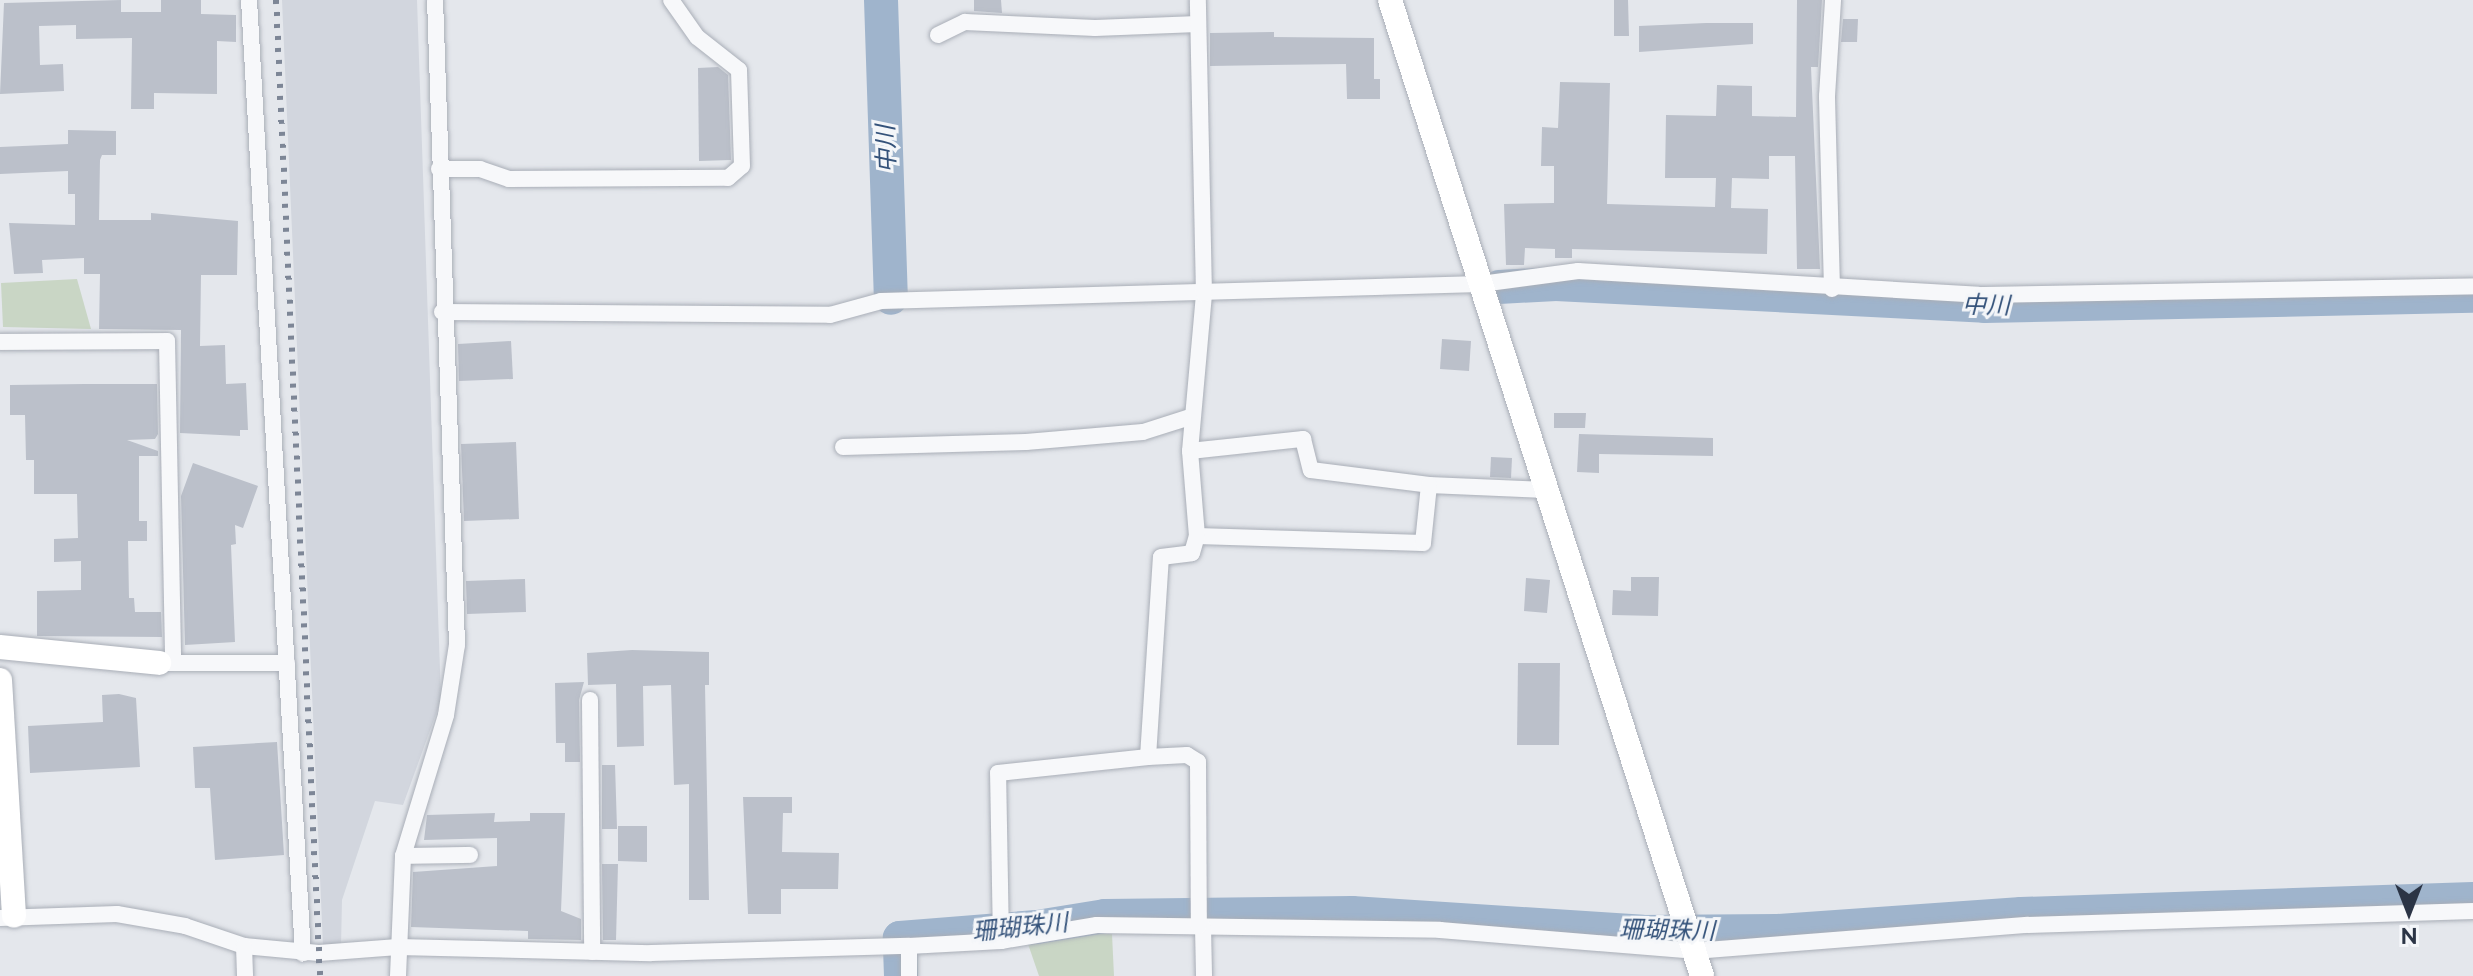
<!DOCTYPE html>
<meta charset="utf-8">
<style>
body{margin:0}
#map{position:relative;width:2473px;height:976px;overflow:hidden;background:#e4e7ec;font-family:Raleway,"Noto Sans JP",sans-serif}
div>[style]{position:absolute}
.built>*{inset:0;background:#d2d6de}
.green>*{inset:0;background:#c9d6c5}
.river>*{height:34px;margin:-17px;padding:0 17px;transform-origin:17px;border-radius:17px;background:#9fb4cc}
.building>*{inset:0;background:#bbc0ca}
.roads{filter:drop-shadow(0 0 2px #a9aeb7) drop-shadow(0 0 2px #a9aeb7)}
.street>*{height:16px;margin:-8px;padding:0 8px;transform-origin:8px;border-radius:8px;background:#f7f8fa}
.secondary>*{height:24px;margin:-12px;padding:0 12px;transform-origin:12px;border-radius:12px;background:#fff}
.rail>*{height:6px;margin-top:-3px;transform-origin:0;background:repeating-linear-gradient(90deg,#7d8696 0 4px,transparent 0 12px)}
span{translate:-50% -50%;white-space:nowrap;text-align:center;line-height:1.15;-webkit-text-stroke:6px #f4f6f9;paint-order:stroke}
.water-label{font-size:24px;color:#34527a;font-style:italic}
.north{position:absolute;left:2369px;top:872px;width:80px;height:80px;-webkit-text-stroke:6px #f4f6f9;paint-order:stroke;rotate:180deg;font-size:22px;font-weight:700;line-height:32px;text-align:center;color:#2b3445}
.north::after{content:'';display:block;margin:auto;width:28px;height:36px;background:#2b3445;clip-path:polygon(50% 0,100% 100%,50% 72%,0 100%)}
</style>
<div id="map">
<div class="built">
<div style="clip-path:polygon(282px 0,417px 0,441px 700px,403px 805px,375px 801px,342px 900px,341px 946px,323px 946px)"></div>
</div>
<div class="green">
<div style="clip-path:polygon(77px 279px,91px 329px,3px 327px,1px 283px)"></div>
<div style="clip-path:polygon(1087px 933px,1112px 934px,1114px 976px,1039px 976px,1028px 944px)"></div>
</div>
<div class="river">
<div style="left:881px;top:0;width:298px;rotate:88.1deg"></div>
<div style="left:1499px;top:287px;width:57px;rotate:-3deg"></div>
<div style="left:1556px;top:284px;width:429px;rotate:2.9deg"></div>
<div style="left:1984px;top:306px;width:489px;rotate:-1.2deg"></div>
<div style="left:901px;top:976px;width:38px;rotate:-92deg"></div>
<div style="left:900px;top:938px;width:137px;rotate:-4.6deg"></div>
<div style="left:1037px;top:927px;width:69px;rotate:-9.2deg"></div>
<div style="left:1105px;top:916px;width:247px;rotate:-0.7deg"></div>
<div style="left:1352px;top:913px;width:291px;rotate:3.7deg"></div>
<div style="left:1642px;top:932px;width:136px;rotate:-0.4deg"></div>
<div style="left:1778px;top:931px;width:244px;rotate:-4deg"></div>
<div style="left:2021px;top:914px;width:452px;rotate:-1.9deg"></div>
</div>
<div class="building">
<div style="clip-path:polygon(121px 0,121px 12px,161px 12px,161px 0,201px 0,201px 14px,236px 15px,236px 42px,217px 41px,217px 94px,154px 93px,154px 109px,131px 109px,132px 38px,76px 39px,76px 25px,39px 26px,40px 65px,63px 64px,64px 91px,0 94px,4px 3px)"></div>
<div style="clip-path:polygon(974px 0,1001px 0,1002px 13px,974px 11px)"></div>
<div style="clip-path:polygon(1614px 0,1628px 0,1629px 36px,1614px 36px)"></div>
<div style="clip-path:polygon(1797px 0,1822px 0,1818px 67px,1811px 67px,1820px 269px,1797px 269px,1795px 156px,1769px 156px,1769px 179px,1732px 178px,1731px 208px,1768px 209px,1767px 254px,1572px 249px,1572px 258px,1555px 258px,1555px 249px,1525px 248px,1524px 265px,1506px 265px,1504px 204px,1554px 203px,1554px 166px,1541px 166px,1542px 127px,1558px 128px,1560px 82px,1610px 83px,1607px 204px,1715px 207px,1716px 178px,1665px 178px,1666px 115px,1716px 116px,1717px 85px,1752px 86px,1752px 116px,1796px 117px)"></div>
<div style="clip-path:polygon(1843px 19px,1858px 19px,1857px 42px,1841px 42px)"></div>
<div style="clip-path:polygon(1706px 23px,1753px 23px,1753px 44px,1639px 52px,1639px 26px)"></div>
<div style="clip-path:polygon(1274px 32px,1274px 37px,1374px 38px,1374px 79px,1380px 79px,1380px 99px,1347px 99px,1346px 64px,1210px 66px,1210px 33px)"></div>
<div style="clip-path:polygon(718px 67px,728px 75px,731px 160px,699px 161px,698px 68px)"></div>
<div style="clip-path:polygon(68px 130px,116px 131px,116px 155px,102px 155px,100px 160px,99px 220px,151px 220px,151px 213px,238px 221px,237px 275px,201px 275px,200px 346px,225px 345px,226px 384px,246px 383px,248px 430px,240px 430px,240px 436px,180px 433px,181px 330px,99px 329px,100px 274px,84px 274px,84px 258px,42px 260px,43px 273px,14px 274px,9px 223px,75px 225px,75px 194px,68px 194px,68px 171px,0 174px,0 147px,68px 144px)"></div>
<div style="clip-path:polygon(1442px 339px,1471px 341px,1469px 371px,1440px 369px)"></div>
<div style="clip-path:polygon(511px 341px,513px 379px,459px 381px,458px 344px)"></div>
<div style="clip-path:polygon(84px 384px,157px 384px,158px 434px,155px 439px,127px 440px,158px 451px,158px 456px,139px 456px,139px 521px,147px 521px,147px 541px,128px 541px,129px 598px,134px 598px,135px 612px,161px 612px,162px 637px,37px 636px,37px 591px,81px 590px,81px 561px,54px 562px,54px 539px,78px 538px,77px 494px,34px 494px,34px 460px,26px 460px,25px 415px,10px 415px,10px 385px)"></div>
<div style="clip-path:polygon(1554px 413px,1586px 413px,1585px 428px,1554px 428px)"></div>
<div style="clip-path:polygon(1579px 434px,1713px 438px,1713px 456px,1599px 454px,1599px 473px,1577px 472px)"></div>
<div style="clip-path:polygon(516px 442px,519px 519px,464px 521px,461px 444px)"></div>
<div style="clip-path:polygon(1491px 457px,1512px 458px,1511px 478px,1490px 477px)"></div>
<div style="clip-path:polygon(193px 463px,258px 486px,243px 528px,235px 525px,236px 544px,231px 545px,235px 642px,185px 645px,181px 496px)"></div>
<div style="clip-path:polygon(1631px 577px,1659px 577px,1658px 616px,1612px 615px,1613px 590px,1631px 591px)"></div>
<div style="clip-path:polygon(1526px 578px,1550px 580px,1547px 613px,1524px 611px)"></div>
<div style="clip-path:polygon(525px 579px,526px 612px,467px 614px,466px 581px)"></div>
<div style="clip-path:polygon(632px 650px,709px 652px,709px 685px,705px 685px,709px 900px,689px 900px,689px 784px,674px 785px,671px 685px,643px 686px,644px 746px,617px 747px,616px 684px,588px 685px,587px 653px)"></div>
<div style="clip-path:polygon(1518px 663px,1560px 663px,1559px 745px,1517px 745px)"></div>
<div style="clip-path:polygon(584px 682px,579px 700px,580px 762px,565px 762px,565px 743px,556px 743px,555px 683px)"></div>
<div style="clip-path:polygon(119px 694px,136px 698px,140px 767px,30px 773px,28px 726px,103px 722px,102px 695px)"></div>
<div style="clip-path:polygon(277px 742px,284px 855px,215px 860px,210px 788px,195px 788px,193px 747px)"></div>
<div style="clip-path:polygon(602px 765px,615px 765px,617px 829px,602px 829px)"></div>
<div style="clip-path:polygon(743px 797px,792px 797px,792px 813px,783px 813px,782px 852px,839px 853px,838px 889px,781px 889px,781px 914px,748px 914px)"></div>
<div style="clip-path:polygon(495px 813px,494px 822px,530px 821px,530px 813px,565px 813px,561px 911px,581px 919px,581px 940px,528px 939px,528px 931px,411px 927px,413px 872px,497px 866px,497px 838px,424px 840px,427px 815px)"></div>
<div style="clip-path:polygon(618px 826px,647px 826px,647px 862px,618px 861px)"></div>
<div style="clip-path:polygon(602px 864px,618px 864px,616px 940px,603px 940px)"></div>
</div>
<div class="roads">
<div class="street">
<div style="left:249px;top:0;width:955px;rotate:86.76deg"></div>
<div style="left:938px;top:35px;width:30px;rotate:-26deg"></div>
<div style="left:965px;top:22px;width:130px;rotate:2.6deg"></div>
<div style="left:1095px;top:28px;width:103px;rotate:-2.2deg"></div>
<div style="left:439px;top:169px;width:41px"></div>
<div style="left:480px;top:169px;width:31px;rotate:19deg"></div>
<div style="left:509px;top:179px;width:219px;rotate:-0.3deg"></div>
<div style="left:728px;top:178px;width:18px;rotate:-41deg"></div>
<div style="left:742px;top:166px;width:96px;rotate:-91.8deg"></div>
<div style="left:739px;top:70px;width:53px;rotate:-141.8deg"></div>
<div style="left:697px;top:37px;width:45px;rotate:-125.1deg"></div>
<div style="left:1832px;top:289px;width:193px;rotate:-91.5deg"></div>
<div style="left:1827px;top:96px;width:96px;rotate:-86.4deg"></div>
<div style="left:442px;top:312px;width:388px;rotate:0.4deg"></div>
<div style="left:830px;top:315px;width:53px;rotate:-15.4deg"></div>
<div style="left:881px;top:301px;width:600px;rotate:-1.62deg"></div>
<div style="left:1481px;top:284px;width:98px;rotate:-7.6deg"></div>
<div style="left:1578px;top:271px;width:401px;rotate:3.4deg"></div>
<div style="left:1978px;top:295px;width:495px;rotate:-1deg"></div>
<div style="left:0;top:342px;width:167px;rotate:-0.3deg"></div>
<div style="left:167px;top:341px;width:322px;rotate:88.9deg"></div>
<div style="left:843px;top:447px;width:183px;rotate:-1.6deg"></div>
<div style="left:1026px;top:442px;width:117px;rotate:-4.9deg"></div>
<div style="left:1143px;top:432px;width:49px;rotate:-17.7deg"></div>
<div style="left:1190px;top:451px;width:114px;rotate:-6.1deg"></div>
<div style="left:1303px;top:439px;width:32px;rotate:76deg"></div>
<div style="left:1311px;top:470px;width:119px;rotate:7.2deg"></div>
<div style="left:1429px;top:485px;width:117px;rotate:2.4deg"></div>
<div style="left:1197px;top:536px;width:226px;rotate:1.8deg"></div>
<div style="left:1423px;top:543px;width:58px;rotate:-84.1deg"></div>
<div style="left:165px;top:663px;width:122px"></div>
<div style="left:590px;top:700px;width:252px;rotate:89.5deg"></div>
<div style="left:1148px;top:757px;width:200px;rotate:-86.3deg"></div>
<div style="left:1161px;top:557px;width:31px;rotate:-7deg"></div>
<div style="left:1192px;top:553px;width:18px;rotate:-74deg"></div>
<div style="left:1197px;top:536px;width:85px;rotate:-94.7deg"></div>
<div style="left:1190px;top:451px;width:158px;rotate:-84.9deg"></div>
<div style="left:1204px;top:294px;width:294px;rotate:-91.2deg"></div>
<div style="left:403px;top:856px;width:67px;rotate:-0.9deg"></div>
<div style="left:0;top:918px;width:117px;rotate:-2deg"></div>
<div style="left:117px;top:914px;width:69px;rotate:10deg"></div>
<div style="left:185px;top:926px;width:62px;rotate:18.7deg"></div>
<div style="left:244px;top:946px;width:75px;rotate:5.3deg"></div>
<div style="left:319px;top:953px;width:79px;rotate:-4.3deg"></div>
<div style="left:398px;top:947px;width:253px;rotate:1.4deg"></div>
<div style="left:651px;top:953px;width:258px;rotate:-1.6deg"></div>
<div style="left:909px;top:946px;width:92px;rotate:-3.1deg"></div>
<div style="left:1001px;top:941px;width:97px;rotate:-9.5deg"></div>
<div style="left:1097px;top:925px;width:343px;rotate:0.8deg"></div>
<div style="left:1440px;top:930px;width:255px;rotate:4.7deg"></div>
<div style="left:1694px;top:951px;width:335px;rotate:-4.5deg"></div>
<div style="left:2028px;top:925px;width:445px;rotate:-1.8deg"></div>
<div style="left:1203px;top:927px;width:49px;rotate:88.8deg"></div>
<div style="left:1001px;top:941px;width:168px;rotate:-91deg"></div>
<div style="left:998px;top:773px;width:151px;rotate:-6.1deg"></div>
<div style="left:1148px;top:757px;width:39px;rotate:-3deg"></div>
<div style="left:1187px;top:755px;width:13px;rotate:32deg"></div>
<div style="left:1198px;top:762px;width:164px;rotate:89.7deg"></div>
<div style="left:244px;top:946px;width:30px;rotate:88deg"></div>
<div style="left:909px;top:946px;width:30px;rotate:90deg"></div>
<div style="left:398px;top:976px;width:120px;rotate:-87.6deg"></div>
<div style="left:403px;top:856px;width:147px;rotate:-73deg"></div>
<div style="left:446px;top:715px;width:71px;rotate:-81.1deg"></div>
<div style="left:457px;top:645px;width:645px;rotate:-91.95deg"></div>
</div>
<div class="secondary">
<div style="left:1390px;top:0;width:1025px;rotate:72.27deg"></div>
<div style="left:0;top:647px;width:160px;rotate:5.7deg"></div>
<div style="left:0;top:680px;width:236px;rotate:86.6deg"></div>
</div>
</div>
<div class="rail">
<div style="left:276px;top:0;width:977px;rotate:87.42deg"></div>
</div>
<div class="water-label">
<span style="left:886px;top:149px;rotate:-92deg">中川</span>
<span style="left:1986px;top:305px;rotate:1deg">中川</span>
<span style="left:1020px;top:927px;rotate:-6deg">珊瑚珠川</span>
<span style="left:1667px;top:930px;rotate:1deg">珊瑚珠川</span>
</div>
<div class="north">N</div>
</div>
